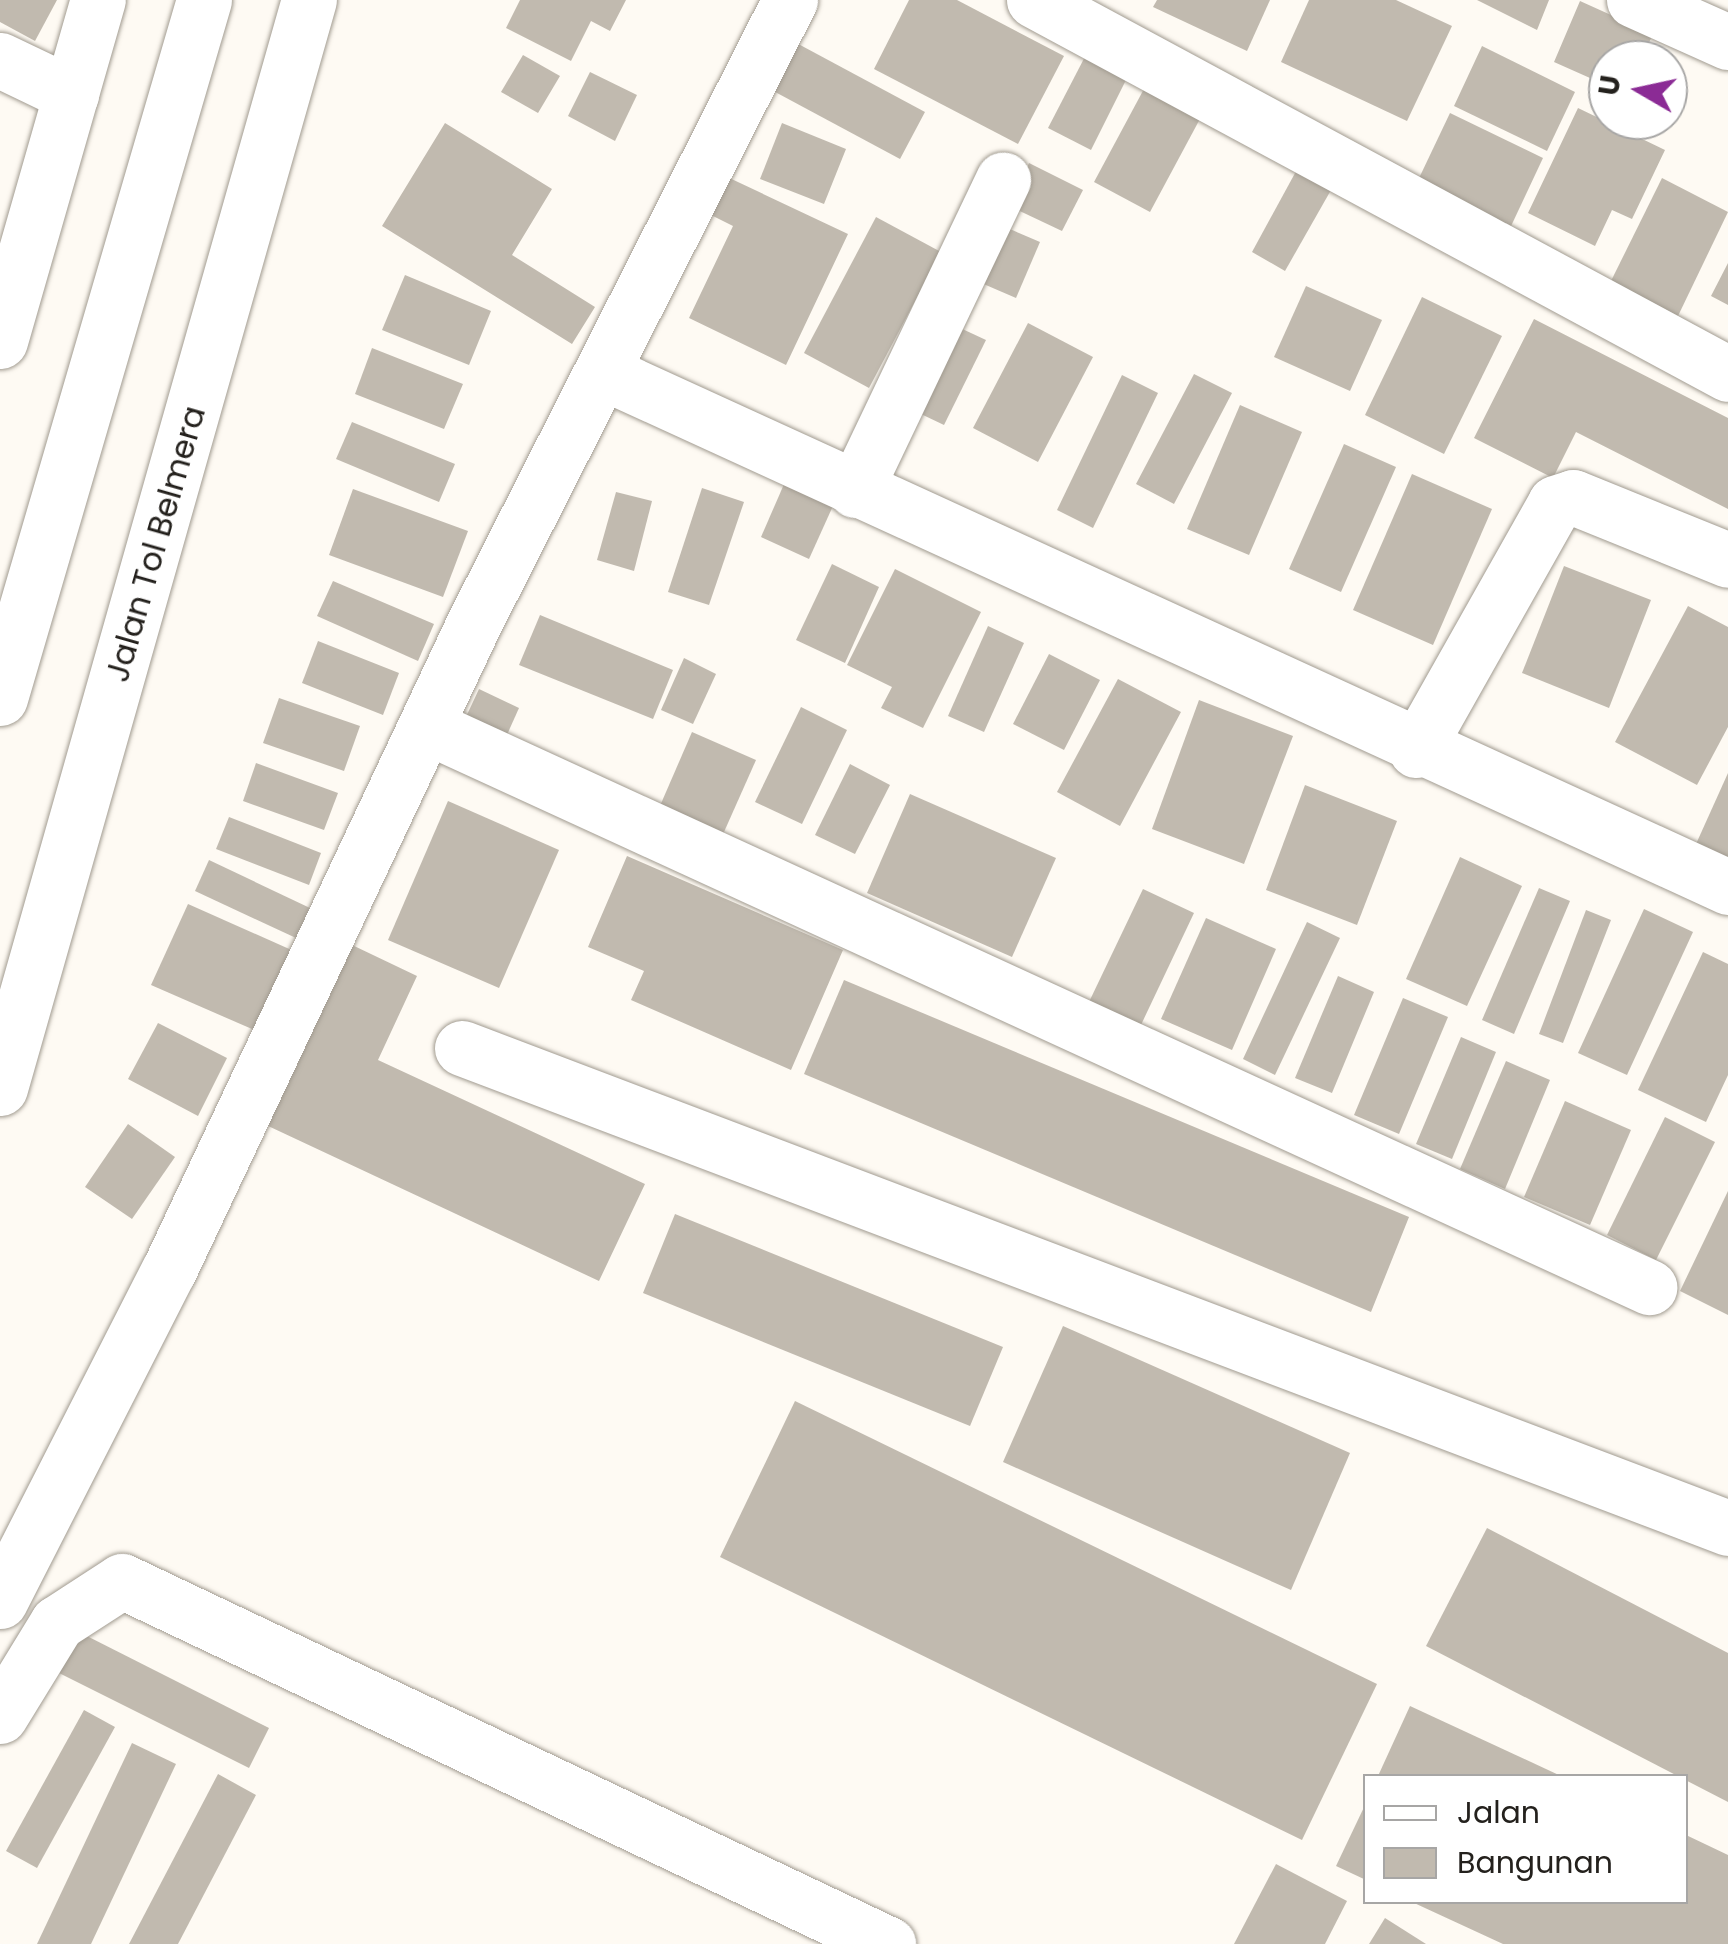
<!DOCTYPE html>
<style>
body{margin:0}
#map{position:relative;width:1728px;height:1944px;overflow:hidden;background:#fefaf3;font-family:Poppins,sans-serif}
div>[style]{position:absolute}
.building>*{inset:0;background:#c1baaf}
.roads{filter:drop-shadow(0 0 2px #a19b90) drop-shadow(0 0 2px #a19b90)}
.minor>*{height:55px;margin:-27.5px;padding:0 27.5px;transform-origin:27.5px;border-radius:27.5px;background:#fff}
.highway>*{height:55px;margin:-27.5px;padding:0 27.5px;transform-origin:27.5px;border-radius:27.5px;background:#fff}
span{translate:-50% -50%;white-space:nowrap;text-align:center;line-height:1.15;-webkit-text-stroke:8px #fff;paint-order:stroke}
.street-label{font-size:32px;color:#24211d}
.legend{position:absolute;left:1363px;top:1774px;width:325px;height:130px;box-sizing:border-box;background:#fff;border:2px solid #a7a6a5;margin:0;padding:12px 18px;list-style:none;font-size:30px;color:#24211d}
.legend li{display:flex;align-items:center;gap:20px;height:50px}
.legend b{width:50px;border:2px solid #a7a6a5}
.north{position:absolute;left:1588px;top:40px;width:100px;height:100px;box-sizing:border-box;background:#fff;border:2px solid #a7a6a5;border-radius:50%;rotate:279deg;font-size:28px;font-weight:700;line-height:40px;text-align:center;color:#24211d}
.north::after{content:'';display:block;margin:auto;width:35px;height:45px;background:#8b2b95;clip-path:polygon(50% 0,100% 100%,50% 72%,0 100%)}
</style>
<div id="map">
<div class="building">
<div style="clip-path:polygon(0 0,57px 0,35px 41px,0 22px)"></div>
<div style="clip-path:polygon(520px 0,626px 0,610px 31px,591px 21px,571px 61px,506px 28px)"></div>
<div style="clip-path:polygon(909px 0,957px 0,1064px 56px,1018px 144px,874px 69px)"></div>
<div style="clip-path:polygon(1157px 0,1270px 0,1247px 51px,1153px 7px)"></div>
<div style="clip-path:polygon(1309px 0,1396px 0,1452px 26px,1407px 121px,1281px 62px)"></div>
<div style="clip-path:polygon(1477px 0,1549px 0,1537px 30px)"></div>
<div style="clip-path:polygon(1580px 1px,1653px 34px,1641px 60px,1608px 60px,1608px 86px,1554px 62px)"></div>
<div style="clip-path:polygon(789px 39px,925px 112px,900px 159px,764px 86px)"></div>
<div style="clip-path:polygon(1482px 46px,1575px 92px,1547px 151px,1454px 106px)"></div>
<div style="clip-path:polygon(1090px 47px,1132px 68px,1091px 150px,1048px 128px)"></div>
<div style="clip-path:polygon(523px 55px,560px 76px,538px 113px,501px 92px)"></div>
<div style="clip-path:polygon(590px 72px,637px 95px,615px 141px,568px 116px)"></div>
<div style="clip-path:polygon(1145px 87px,1201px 117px,1150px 212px,1094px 182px)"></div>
<div style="clip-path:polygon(1578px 108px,1665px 150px,1632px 219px,1612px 210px,1595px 246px,1528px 213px)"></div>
<div style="clip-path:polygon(1450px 113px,1543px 158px,1504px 241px,1411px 195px)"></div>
<div style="clip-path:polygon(445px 123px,552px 189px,512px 255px,595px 307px,572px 344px,382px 226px)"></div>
<div style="clip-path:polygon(782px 123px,846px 149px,824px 204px,760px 179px)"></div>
<div style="clip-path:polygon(1029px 163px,1083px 190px,1062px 231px,1009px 206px)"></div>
<div style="clip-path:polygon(1300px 164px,1335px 183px,1285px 271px,1252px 252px)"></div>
<div style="clip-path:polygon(723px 175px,848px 234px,786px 365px,689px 318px,733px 226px,705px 212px)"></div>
<div style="clip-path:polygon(1662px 178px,1728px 212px,1678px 316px,1611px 281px)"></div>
<div style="clip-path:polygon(876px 217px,941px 252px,869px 388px,804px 353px)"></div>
<div style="clip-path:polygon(989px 220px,1040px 242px,1016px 298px,965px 276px)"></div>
<div style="clip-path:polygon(1728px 263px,1728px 305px,1711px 296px)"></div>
<div style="clip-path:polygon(405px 275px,491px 311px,469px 365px,382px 330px)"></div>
<div style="clip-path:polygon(1306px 286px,1382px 320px,1350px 391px,1274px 357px)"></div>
<div style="clip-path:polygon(1422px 297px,1502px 336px,1444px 454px,1365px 415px)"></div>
<div style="clip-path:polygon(1534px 319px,1728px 418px,1728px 509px,1576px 432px,1553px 478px,1474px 438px)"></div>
<div style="clip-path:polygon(943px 320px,986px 340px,944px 425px,902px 405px)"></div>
<div style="clip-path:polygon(1028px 323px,1093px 357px,1038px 462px,973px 428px)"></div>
<div style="clip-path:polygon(372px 348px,463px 384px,444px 429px,355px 394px)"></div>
<div style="clip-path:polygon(1194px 374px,1232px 393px,1174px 504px,1136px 484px)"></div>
<div style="clip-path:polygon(1122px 375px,1158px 393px,1093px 528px,1057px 510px)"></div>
<div style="clip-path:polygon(1240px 405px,1302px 432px,1249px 555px,1187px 529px)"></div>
<div style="clip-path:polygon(352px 422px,455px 464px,439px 502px,336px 459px)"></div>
<div style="clip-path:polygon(1344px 444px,1396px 467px,1341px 592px,1289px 569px)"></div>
<div style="clip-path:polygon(1412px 474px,1492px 509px,1433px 645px,1353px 610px)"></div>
<div style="clip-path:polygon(788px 475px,837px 497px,809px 559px,761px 537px)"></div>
<div style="clip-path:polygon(702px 488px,744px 502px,709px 605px,668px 592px)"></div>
<div style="clip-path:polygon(353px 489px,468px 531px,443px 597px,329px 555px)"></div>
<div style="clip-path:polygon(616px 492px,652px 501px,634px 571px,597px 560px)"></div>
<div style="clip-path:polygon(832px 564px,879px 587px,845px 663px,796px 640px)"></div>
<div style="clip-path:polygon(1564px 566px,1651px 600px,1609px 708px,1522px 673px)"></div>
<div style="clip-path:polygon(895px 569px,981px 612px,923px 728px,881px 708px,892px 687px,847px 665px)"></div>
<div style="clip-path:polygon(333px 581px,434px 624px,418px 661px,317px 616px)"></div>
<div style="clip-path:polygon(1688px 606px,1728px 627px,1728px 727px,1697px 785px,1615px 742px)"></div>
<div style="clip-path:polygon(540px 615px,673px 670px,653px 719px,519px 665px)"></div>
<div style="clip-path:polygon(988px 626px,1024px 643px,984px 732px,948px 716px)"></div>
<div style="clip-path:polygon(318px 641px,399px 673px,383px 715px,302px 683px)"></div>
<div style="clip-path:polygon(1049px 654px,1100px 680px,1064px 750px,1013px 724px)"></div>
<div style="clip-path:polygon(684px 658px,716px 674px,693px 724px,661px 710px)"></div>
<div style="clip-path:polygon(1118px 679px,1181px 712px,1120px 826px,1057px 792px)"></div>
<div style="clip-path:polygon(479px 689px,519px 708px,498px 755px,457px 736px)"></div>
<div style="clip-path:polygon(279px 698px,360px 726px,344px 771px,263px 743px)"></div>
<div style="clip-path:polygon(1199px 700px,1293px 736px,1244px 864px,1152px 829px)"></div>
<div style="clip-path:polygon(801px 707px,847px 730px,802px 824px,755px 802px)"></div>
<div style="clip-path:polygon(692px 732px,756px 760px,716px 850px,653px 822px)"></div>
<div style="clip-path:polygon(256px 763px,338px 793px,324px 830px,243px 801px)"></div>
<div style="clip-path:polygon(850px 764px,890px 785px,855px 854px,815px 835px)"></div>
<div style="clip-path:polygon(1728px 773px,1728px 858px,1696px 844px)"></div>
<div style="clip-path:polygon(1305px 785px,1397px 821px,1357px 925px,1266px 890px)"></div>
<div style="clip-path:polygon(910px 794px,1056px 858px,1012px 957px,867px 893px)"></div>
<div style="clip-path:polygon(448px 801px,559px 850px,499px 988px,388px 940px)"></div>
<div style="clip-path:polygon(229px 817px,321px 853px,309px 885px,216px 849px)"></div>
<div style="clip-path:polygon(627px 856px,843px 950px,791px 1070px,631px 1000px,644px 971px,588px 947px)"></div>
<div style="clip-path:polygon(1460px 857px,1522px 886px,1467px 1006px,1406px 979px)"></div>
<div style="clip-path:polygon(209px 860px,310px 908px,296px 938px,195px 891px)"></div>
<div style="clip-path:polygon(1539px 888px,1570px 901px,1514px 1034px,1482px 1020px)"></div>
<div style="clip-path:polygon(1143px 889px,1194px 913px,1140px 1027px,1089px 1002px)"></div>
<div style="clip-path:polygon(188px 904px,296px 952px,261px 1033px,151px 985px)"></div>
<div style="clip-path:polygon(1644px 909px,1693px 932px,1627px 1075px,1578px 1053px)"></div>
<div style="clip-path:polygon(1586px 910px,1611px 920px,1563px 1043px,1539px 1034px)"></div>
<div style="clip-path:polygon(1206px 918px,1276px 949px,1232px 1050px,1161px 1019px)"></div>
<div style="clip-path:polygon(1307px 922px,1340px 938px,1275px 1075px,1243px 1059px)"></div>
<div style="clip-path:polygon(350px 944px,417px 976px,378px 1060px,645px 1184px,599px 1281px,266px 1125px)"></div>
<div style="clip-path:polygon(1703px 952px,1728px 964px,1728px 1075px,1706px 1122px,1638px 1090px)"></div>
<div style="clip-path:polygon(1338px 976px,1374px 992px,1332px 1093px,1295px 1078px)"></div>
<div style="clip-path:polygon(844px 980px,1409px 1217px,1371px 1312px,804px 1074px)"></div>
<div style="clip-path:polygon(1403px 998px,1448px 1017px,1399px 1134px,1354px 1115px)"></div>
<div style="clip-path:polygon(158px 1023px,227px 1058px,198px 1116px,128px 1079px)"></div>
<div style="clip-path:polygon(1461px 1037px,1496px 1052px,1452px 1159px,1416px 1144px)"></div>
<div style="clip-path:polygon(1506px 1061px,1550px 1080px,1505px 1189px,1460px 1169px)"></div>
<div style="clip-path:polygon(1565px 1101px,1631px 1130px,1590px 1225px,1524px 1197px)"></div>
<div style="clip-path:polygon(1665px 1117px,1715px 1142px,1656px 1260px,1607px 1235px)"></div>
<div style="clip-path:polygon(128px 1124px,175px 1157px,132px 1219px,85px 1187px)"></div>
<div style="clip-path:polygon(1728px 1191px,1728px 1315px,1680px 1291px)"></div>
<div style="clip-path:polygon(675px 1214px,1003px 1347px,970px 1426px,643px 1293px)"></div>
<div style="clip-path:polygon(1063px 1326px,1350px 1453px,1291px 1590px,1003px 1462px)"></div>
<div style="clip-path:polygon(795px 1401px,1377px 1684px,1302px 1840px,720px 1557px)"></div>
<div style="clip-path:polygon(1487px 1528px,1728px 1653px,1728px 1802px,1426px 1646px)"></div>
<div style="clip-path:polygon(75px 1630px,269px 1728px,249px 1768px,55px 1671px)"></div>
<div style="clip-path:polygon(1410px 1706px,1561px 1776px,1378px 1776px)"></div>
<div style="clip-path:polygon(84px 1710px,115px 1727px,37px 1868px,6px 1851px)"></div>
<div style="clip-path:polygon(132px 1743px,176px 1764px,91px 1944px,37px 1944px)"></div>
<div style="clip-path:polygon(218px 1774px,256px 1795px,178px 1944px,129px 1944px)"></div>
<div style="clip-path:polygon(1366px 1803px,1366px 1880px,1336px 1866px)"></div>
<div style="clip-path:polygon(1686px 1835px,1728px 1855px,1728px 1944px,1503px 1944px,1412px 1902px,1686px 1902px)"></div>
<div style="clip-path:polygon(1276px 1864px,1347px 1901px,1325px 1944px,1234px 1944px)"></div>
<div style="clip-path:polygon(1385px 1918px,1426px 1944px,1369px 1944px)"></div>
</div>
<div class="roads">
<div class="minor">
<div style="left:1034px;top:0;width:788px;rotate:28.32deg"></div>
<div style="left:1634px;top:0;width:103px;rotate:24.1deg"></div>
<div style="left:0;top:60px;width:79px;rotate:25.6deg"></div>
<div style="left:0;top:341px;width:355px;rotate:-74deg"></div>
<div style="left:605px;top:373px;width:1235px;rotate:24.59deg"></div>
<div style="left:855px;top:490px;width:344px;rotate:-64.5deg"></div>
<div style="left:426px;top:726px;width:1346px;rotate:24.64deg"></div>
<div style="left:1416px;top:750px;width:283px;rotate:-60.6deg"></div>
<div style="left:1555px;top:503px;width:19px;rotate:-18deg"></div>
<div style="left:1573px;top:497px;width:167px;rotate:22.1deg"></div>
<div style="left:462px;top:1048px;width:1354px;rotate:20.76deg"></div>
<div style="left:0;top:1601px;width:372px;rotate:-63deg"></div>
<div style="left:169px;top:1270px;width:713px;rotate:-64.76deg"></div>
<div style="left:473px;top:625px;width:701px;rotate:-63.11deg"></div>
<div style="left:0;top:1716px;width:109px;rotate:-58.5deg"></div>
<div style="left:57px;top:1623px;width:77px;rotate:-32.9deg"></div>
<div style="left:122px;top:1581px;width:848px;rotate:25.36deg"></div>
</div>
<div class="highway">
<div style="left:0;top:698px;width:727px;rotate:-73.71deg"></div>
<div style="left:0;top:1088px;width:1131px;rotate:-74.15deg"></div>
</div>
</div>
<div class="street-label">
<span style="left:156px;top:544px;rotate:-74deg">Jalan Tol Belmera</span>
</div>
<ul class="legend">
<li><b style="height:12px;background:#fff"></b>Jalan</li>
<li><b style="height:28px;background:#c1baaf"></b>Bangunan</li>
</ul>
<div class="north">U</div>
</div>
